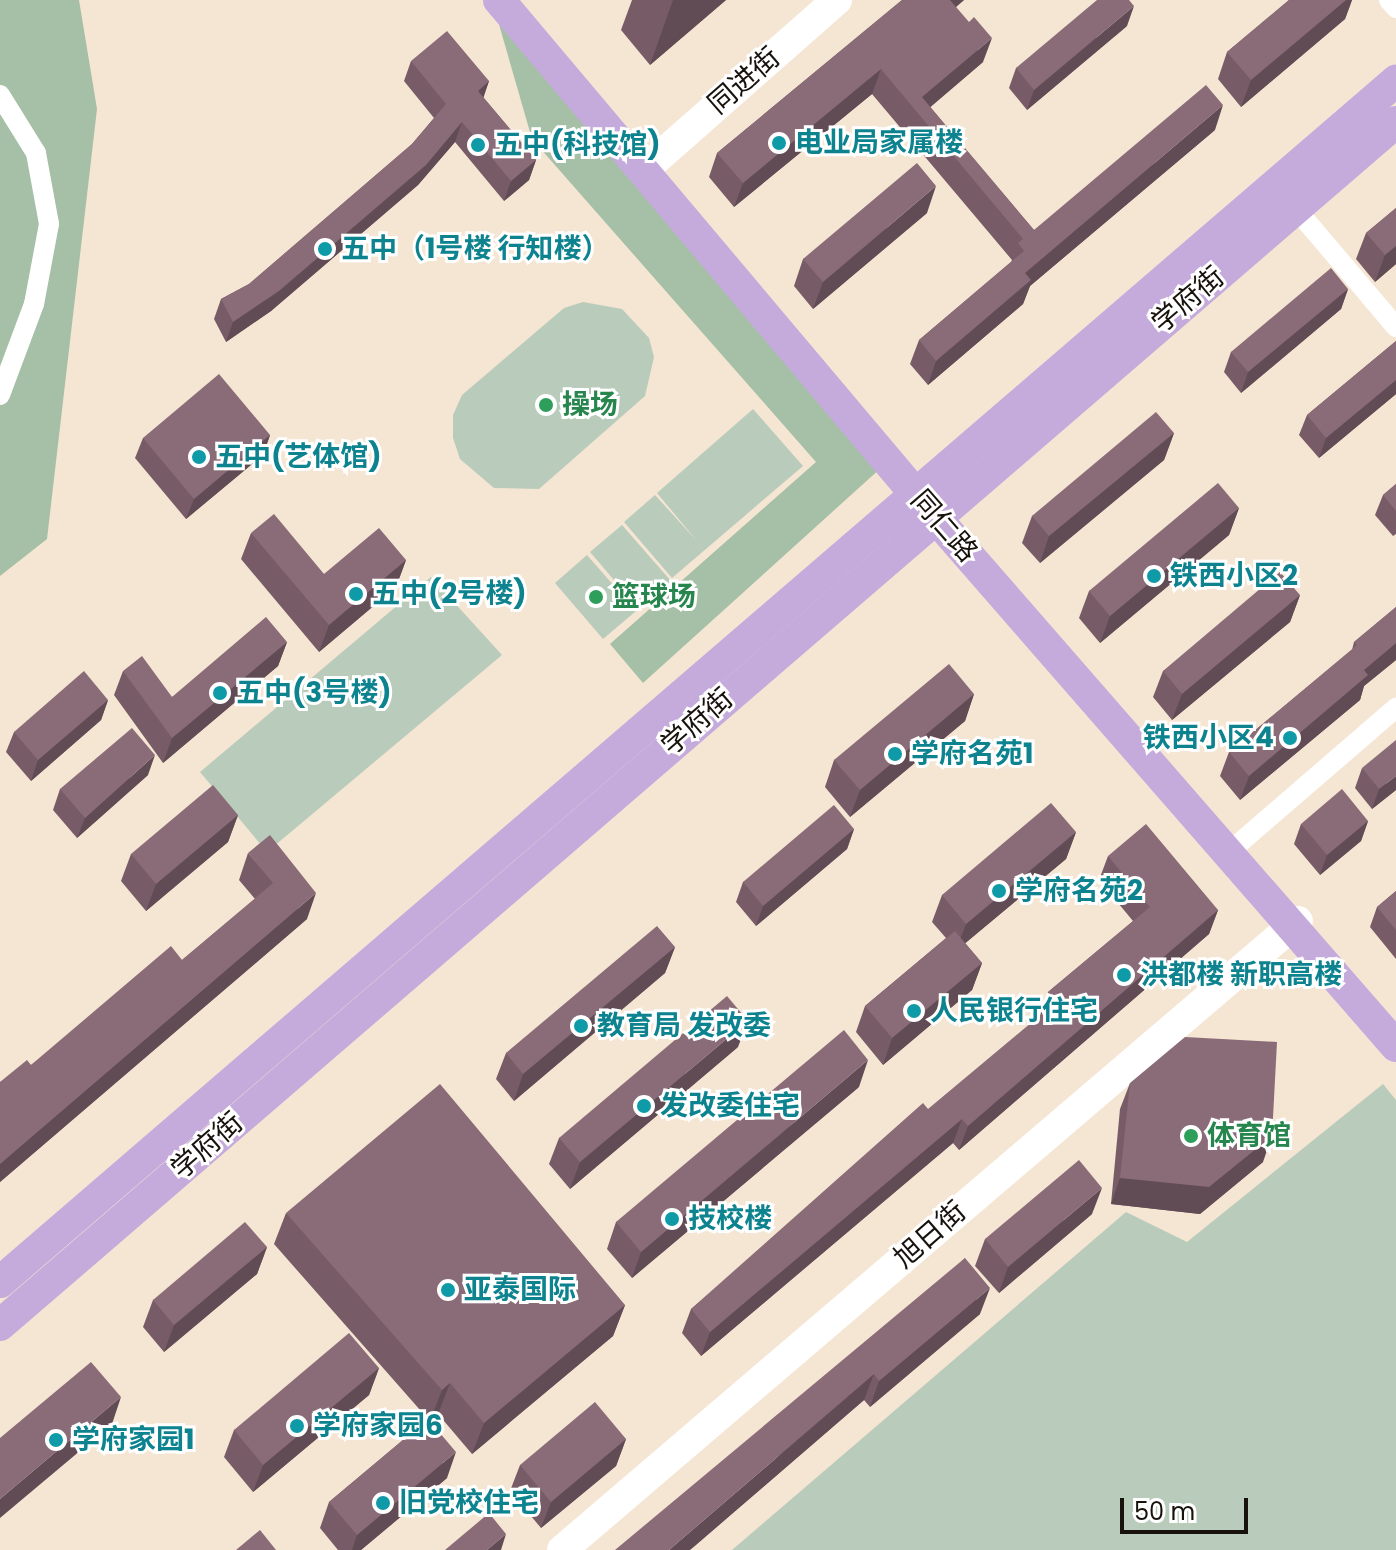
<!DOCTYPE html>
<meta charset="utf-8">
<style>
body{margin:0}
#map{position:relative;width:1396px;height:1550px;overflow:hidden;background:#f5e5d3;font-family:Poppins,"Noto Sans SC",sans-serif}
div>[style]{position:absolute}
.green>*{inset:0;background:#b9cbba}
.forest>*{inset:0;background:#a6bfa7}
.street>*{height:20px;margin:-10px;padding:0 10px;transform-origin:10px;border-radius:10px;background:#fff}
.secondary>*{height:30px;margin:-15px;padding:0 15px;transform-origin:15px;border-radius:15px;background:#fff}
.primary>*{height:32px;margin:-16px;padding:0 16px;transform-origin:16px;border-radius:16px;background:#c5abdc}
.wall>*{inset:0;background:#775c67}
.shaded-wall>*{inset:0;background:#614b54}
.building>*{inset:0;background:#8a6b78}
.dots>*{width:22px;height:22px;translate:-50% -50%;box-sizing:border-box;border:4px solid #fff;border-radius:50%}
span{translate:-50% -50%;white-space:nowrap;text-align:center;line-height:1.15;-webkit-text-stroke:6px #fff;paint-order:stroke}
.street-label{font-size:28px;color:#18120d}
.culture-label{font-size:28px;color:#0d838f;font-weight:700}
.left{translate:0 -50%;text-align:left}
.right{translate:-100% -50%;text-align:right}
.leisure-label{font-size:28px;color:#27864d;font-weight:700}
.scale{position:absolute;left:1120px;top:1498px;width:128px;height:36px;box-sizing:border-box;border:4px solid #18120d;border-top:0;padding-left:10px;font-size:24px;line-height:28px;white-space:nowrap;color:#18120d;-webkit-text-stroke:6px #fff;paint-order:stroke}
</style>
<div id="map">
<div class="green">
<div style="clip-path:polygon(583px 302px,622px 309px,649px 338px,654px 357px,645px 396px,539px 489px,494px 488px,460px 459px,453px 438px,453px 415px,462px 395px,564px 308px)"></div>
<div style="clip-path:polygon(753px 409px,803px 466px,672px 578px,624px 522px,655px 495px,697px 541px,657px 493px)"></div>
<div style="clip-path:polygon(622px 525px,671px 581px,638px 608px,590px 552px)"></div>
<div style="clip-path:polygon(587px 555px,636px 611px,603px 639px,555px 583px)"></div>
<div style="clip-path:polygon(431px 577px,502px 655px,267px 852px,200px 772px)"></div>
<div style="clip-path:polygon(1383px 1084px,1396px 1100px,1396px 1550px,732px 1550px,1126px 1212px,1187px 1242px)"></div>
</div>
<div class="forest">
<div style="clip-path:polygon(0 0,79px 0,97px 109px,47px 539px,0 576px)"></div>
<div style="clip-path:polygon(494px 7px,882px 467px,643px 683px,610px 644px,816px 462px,532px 139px)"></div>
</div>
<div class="street">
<div style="left:1389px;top:0;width:11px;rotate:49deg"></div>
<div style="left:0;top:95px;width:68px;rotate:58.2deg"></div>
<div style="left:36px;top:153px;width:72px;rotate:79.6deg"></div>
<div style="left:49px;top:224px;width:81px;rotate:100.6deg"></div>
<div style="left:34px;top:304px;width:97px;rotate:110.5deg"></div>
<div style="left:1296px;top:209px;width:155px;rotate:49.7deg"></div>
<div style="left:1229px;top:852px;width:221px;rotate:-40.8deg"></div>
</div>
<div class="secondary">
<div style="left:652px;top:163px;width:247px;rotate:-41.4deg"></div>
<div style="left:562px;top:1550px;width:968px;rotate:-40.52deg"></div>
</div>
<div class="primary">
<div style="left:499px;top:0;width:675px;rotate:49.87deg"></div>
<div style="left:934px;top:516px;width:703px;rotate:48.92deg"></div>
<div style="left:0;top:1282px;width:1842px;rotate:-40.71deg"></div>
<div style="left:0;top:1325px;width:1843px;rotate:-40.75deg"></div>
</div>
<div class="wall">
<div style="clip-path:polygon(632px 0,726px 0,650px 65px,621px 30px)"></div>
<div style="clip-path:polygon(902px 0,964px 0,956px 7px,983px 62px,930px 107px,1034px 230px,1215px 130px,1030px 286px,1023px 304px,928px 385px,910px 364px,919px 340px,1011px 262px,1012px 260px,872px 94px,734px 207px,709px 177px,717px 153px)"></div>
<div style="clip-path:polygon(1289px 0,1352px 0,1345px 19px,1241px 107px,1218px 79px,1227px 52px)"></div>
<div style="clip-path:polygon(1127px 26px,1027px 110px,1009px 88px,1016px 68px)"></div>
<div style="clip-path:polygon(411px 61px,489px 81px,483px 97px,536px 160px,529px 180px,504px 201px,455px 142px,418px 185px,271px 311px,226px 342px,214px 319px,221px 299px,249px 284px,412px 144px,434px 118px,404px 81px)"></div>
<div style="clip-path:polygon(1396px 208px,1396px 264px,1375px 282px,1356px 259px,1366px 233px)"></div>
<div style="clip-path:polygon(927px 213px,813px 309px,794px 286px,803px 259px)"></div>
<div style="clip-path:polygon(1348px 289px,1341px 309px,1241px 393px,1224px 372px,1231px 352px)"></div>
<div style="clip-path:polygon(1396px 341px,1396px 394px,1319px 458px,1299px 435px,1307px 415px)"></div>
<div style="clip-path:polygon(1174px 433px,1164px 460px,1040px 563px,1022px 543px,1032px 516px)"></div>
<div style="clip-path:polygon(270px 435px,263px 455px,186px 519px,135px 458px,143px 438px)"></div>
<div style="clip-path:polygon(1396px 484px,1396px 534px,1393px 536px,1375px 515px,1383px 495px)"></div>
<div style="clip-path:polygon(1239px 508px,1229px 535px,1100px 643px,1079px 618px,1089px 591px)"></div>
<div style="clip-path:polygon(251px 533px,324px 574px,406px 560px,396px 587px,319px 652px,241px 559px)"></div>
<div style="clip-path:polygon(1300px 595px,1290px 622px,1172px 720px,1153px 697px,1163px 671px)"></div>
<div style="clip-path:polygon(1396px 607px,1396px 660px,1364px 686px,1360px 700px,1240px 800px,1220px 776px,1229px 752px,1352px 650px,1354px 642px)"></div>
<div style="clip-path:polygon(287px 642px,278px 666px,163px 763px,114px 695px,123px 671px,172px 697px)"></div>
<div style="clip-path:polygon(974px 694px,965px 721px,850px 817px,825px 787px,834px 760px)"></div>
<div style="clip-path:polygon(108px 700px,101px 720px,31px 781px,6px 752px,14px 732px)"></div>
<div style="clip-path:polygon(1362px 768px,1396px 790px,1372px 809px,1355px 788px)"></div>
<div style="clip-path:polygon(148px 775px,77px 838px,53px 810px,60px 789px)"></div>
<div style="clip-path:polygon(238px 815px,228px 842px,146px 911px,121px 881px,131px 854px)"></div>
<div style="clip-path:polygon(1368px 821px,1361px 841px,1320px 875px,1294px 844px,1301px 824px)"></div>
<div style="clip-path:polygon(854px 829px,847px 849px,756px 926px,736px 902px,743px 882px)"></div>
<div style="clip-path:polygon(1076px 832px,1066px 859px,965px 943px,982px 963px,972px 990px,883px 1065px,856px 1032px,865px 1006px,946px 938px,932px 922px,942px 895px)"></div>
<div style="clip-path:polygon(248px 853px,307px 919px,0 1182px,0 1082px,31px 1065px,182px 960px,255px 899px,239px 880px)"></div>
<div style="clip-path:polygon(1108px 856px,1218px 910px,1209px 934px,959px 1150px,953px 1143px,701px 1356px,682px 1333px,691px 1309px,1040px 1016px,1048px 992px,1133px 921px,1099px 880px)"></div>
<div style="clip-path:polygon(1396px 891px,1396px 959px,1370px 927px,1377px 907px)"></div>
<div style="clip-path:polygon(675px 947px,665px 973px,514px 1101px,496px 1079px,506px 1053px)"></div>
<div style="clip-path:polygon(738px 1047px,570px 1189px,549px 1164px,559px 1138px)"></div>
<div style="clip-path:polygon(1130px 1083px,1263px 1162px,1200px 1214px,1111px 1204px,1120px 1109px)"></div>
<div style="clip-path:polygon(859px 1087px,632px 1278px,607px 1249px,616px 1222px)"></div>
<div style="clip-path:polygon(286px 1213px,625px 1305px,613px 1336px,472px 1454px,438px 1414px,430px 1421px,447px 1478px,361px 1550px,338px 1550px,320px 1528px,329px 1502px,428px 1419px,274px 1244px)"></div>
<div style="clip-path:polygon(1092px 1214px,999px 1293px,975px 1266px,985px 1239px)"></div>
<div style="clip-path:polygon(267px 1247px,257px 1274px,164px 1352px,143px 1327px,153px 1300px)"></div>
<div style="clip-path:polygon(965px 1258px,980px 1314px,870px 1407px,864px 1400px,690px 1550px)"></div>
<div style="clip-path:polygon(379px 1368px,369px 1395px,253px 1492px,224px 1457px,234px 1430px)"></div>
<div style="clip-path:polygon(626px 1439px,616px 1466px,541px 1528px,510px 1491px,520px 1465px)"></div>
</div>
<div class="shaded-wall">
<div style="clip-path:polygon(673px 0,726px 0,650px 65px)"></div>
<div style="clip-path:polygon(946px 0,964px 0,939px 21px)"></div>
<div style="clip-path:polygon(1346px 0,1352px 0,1345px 19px,1241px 107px,1251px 80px)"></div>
<div style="clip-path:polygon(1134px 6px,1127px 26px,1027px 110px,1034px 90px)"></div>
<div style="clip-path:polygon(992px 38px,983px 62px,920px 116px,922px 97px)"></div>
<div style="clip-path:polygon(881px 69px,872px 94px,734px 207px,743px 183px)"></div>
<div style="clip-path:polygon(489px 81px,482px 102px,478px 91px)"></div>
<div style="clip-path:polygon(1223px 105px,1215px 130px,1030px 286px,1023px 304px,928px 385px,936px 361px,1025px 273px)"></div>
<div style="clip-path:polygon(462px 122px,455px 142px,418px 185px,271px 311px,226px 342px,233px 322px)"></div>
<div style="clip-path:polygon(536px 160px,529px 180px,504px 201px,511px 181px)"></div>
<div style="clip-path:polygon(936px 186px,927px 213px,813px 309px,823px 282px)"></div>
<div style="clip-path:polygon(1396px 246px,1396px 264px,1375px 282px,1385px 255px)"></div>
<div style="clip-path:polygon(1348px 289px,1341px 309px,1241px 393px,1248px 372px)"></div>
<div style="clip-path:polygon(1396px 380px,1396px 394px,1319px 458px,1326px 438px)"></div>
<div style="clip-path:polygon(1174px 433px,1164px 460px,1040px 563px,1049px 536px)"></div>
<div style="clip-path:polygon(270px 435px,263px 455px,186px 519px,194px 499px)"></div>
<div style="clip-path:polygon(1239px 508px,1229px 535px,1100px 643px,1110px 616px)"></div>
<div style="clip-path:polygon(406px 560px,396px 587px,319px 652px,329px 625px)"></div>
<div style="clip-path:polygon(1300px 595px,1290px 622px,1172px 720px,1182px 694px)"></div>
<div style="clip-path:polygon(287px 642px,278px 666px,163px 763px,172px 738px)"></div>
<div style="clip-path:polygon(1396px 643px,1396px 660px,1364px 686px,1360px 700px,1240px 800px,1249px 776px,1364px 670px)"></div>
<div style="clip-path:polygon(974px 694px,965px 721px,850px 817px,860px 790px)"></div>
<div style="clip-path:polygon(108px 700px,101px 720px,31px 781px,38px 760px)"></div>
<div style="clip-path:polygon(155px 755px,148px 775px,77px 838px,85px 818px)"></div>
<div style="clip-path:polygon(1396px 776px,1396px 790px,1372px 809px,1379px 789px)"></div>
<div style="clip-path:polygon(238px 815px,228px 842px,146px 911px,156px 884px)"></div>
<div style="clip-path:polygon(1368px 821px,1361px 841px,1320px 875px,1327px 855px)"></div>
<div style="clip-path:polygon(854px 829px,847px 849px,756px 926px,763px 906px)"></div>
<div style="clip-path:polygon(1076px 832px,1066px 859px,956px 951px,966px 924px)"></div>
<div style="clip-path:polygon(316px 893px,307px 919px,0 1182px,0 1164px)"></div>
<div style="clip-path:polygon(1218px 910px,1209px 934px,959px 1150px,968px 1126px)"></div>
<div style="clip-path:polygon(675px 947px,665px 973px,514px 1101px,523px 1074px)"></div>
<div style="clip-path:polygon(982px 963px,972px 990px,883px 1065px,892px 1038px)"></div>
<div style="clip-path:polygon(748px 1021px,738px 1047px,570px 1189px,580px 1162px)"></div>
<div style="clip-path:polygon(868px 1060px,859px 1087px,632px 1278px,641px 1252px)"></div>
<div style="clip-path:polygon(962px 1119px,953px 1143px,701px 1356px,710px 1332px)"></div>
<div style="clip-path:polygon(1272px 1136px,1263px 1162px,1200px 1214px,1111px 1204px,1120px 1178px)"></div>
<div style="clip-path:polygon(1102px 1188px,1092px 1214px,999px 1293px,1008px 1267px)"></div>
<div style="clip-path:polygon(267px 1247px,257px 1274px,164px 1352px,174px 1325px)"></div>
<div style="clip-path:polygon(990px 1288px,980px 1314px,870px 1407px,879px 1381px)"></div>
<div style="clip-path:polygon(625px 1305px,613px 1336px,472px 1454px,484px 1423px)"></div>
<div style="clip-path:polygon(379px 1368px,369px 1395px,253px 1492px,263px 1465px)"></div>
<div style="clip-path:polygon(874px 1374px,864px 1400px,690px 1550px,669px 1550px)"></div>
<div style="clip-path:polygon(450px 1383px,438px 1414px,430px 1421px,442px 1390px)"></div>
<div style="clip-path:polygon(121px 1397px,112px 1424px,0 1518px,0 1499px)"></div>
<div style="clip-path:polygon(626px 1439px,616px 1466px,541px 1528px,551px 1502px)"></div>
<div style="clip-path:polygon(456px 1452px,447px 1478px,361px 1550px,352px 1550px,357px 1535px)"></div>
<div style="clip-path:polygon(506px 1534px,501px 1550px,487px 1550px)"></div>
</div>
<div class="building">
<div style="clip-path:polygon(902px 0,950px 0,969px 22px,974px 17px,992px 38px,922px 97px,1034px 230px,1206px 85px,1223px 105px,1025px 273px,1031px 280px,936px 361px,919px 340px,1024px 251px,1018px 243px,1023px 239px,881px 69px,743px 183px,717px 153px)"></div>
<div style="clip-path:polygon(1097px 0,1129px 0,1134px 6px,1034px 90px,1016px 68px)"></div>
<div style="clip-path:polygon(1289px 0,1346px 0,1251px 80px,1227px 52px)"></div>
<div style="clip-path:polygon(447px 31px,489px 81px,478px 91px,536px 160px,511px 181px,462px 122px,426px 165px,279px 291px,233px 322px,221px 299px,249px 284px,412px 144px,446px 104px,411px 61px)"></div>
<div style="clip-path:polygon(917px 163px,936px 186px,823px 282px,803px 259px)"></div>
<div style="clip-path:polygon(1396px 208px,1396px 246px,1385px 255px,1366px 233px)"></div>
<div style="clip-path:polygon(1331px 268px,1348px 289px,1248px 372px,1231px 352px)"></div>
<div style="clip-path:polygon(1396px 341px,1396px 380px,1326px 438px,1307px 415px)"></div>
<div style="clip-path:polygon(219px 374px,270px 435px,194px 499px,143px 438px)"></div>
<div style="clip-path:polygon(1156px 412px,1174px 433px,1049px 536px,1032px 516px)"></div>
<div style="clip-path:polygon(1218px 483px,1239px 508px,1110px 616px,1089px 591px)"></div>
<div style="clip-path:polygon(1396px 484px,1396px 511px,1383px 495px)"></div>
<div style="clip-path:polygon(274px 514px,324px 574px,379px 528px,406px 560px,329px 625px,251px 533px)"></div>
<div style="clip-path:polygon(1280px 572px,1300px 595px,1182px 694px,1163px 671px)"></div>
<div style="clip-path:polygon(1396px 607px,1396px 643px,1364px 670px,1368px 675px,1249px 776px,1229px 752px,1357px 645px,1354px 642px)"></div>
<div style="clip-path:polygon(266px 617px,287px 642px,172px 738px,123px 671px,142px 656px,172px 697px)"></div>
<div style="clip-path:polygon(949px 664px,974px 694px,860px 790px,834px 760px)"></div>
<div style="clip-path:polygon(84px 671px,108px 700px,38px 760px,14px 732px)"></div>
<div style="clip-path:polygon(132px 728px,155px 755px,85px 818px,60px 789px)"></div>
<div style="clip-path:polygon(1396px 740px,1396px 776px,1379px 789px,1362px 768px)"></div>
<div style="clip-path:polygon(213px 785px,238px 815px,156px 884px,131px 854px)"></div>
<div style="clip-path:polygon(1342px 789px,1368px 821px,1327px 855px,1301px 824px)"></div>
<div style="clip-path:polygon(1051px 803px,1076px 832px,966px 924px,942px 895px)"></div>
<div style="clip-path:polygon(834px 805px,854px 829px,763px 906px,743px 882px)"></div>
<div style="clip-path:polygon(1146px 824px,1218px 910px,968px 1126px,962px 1119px,710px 1332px,691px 1309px,923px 1103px,928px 1109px,1056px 1002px,1048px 992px,1150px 907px,1108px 856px)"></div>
<div style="clip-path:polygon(270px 835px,316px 893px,0 1164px,0 1082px,27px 1060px,31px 1065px,171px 946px,182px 960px,273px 883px,248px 853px)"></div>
<div style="clip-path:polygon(1396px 891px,1396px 930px,1377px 907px)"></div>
<div style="clip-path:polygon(657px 926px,675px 947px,523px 1074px,506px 1053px)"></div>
<div style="clip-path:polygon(955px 931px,982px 963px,892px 1038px,865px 1006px)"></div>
<div style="clip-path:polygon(727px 996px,748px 1021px,580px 1162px,559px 1138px)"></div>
<div style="clip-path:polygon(844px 1030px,868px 1060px,641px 1252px,616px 1222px)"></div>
<div style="clip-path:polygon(1185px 1037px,1277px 1042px,1272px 1136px,1209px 1187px,1120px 1178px,1130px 1083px)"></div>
<div style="clip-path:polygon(440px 1084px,625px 1305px,484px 1423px,450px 1383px,442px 1390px,286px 1213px)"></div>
<div style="clip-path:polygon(1079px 1160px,1102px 1188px,1008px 1267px,985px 1239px)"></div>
<div style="clip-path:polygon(245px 1222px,267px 1247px,174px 1325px,153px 1300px)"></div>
<div style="clip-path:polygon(965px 1258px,990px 1288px,879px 1381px,874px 1374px,669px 1550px,615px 1550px)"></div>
<div style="clip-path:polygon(349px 1333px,379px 1368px,263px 1465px,234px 1430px)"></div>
<div style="clip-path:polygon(91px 1362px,121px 1397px,0 1499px,0 1438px)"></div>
<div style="clip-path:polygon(595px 1402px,626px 1439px,551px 1502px,520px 1465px)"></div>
<div style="clip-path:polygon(428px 1419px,456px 1452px,357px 1535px,329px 1502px)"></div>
<div style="clip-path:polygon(489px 1513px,506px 1534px,487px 1550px,445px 1550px)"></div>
<div style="clip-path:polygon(260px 1530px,276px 1550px,236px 1550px)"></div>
</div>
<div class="dots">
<div style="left:779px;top:143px;background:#0f9aa8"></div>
<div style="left:478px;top:145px;background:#0f9aa8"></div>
<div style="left:325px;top:249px;background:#0f9aa8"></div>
<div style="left:546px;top:405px;background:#2e9e5b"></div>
<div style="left:199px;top:457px;background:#0f9aa8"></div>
<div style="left:1154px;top:576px;background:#0f9aa8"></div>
<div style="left:356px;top:594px;background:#0f9aa8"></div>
<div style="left:596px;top:597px;background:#2e9e5b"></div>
<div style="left:220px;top:693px;background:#0f9aa8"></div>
<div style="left:1290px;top:738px;background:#0f9aa8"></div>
<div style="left:895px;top:754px;background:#0f9aa8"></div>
<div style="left:999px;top:891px;background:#0f9aa8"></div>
<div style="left:1124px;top:975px;background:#0f9aa8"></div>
<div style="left:914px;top:1011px;background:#0f9aa8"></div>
<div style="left:581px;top:1026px;background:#0f9aa8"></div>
<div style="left:644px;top:1106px;background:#0f9aa8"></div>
<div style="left:1191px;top:1136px;background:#2e9e5b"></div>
<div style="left:672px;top:1219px;background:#0f9aa8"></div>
<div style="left:448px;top:1290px;background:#0f9aa8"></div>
<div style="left:297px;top:1426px;background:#0f9aa8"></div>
<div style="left:56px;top:1440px;background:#0f9aa8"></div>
<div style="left:383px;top:1503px;background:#0f9aa8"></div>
</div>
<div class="street-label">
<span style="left:744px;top:81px;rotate:-41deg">同进街</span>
<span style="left:1188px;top:300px;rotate:-40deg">学府街</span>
<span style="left:944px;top:526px;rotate:49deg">同仁路</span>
<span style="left:697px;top:722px;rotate:-41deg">学府街</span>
<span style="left:207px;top:1146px;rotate:-41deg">学府街</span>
<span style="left:930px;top:1235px;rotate:-41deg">旭日街</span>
</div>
<div class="culture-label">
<span class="left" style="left:795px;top:143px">电业局家属楼</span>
<span class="left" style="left:494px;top:145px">五中(科技馆)</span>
<span class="left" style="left:341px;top:249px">五中（1号楼 行知楼）</span>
<span class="left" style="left:215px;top:457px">五中(艺体馆)</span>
<span class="left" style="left:1170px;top:576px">铁西小区2</span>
<span class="left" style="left:372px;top:594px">五中(2号楼)</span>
<span class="left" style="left:236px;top:693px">五中(3号楼)</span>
<span class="right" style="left:1274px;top:738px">铁西小区4</span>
<span class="left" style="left:911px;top:754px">学府名苑1</span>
<span class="left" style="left:1015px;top:891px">学府名苑2</span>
<span class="left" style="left:1140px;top:975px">洪都楼 新职高楼</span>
<span class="left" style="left:930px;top:1011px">人民银行住宅</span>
<span class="left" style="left:597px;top:1026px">教育局 发改委</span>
<span class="left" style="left:660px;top:1106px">发改委住宅</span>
<span class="left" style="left:688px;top:1219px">技校楼</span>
<span class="left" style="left:464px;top:1290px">亚泰国际</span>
<span class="left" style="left:313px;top:1426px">学府家园6</span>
<span class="left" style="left:72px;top:1440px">学府家园1</span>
<span class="left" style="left:399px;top:1503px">旧党校住宅</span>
</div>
<div class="leisure-label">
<span class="left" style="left:562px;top:405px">操场</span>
<span class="left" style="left:612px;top:597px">篮球场</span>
<span class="left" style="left:1207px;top:1136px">体育馆</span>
</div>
<div class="scale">50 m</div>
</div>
